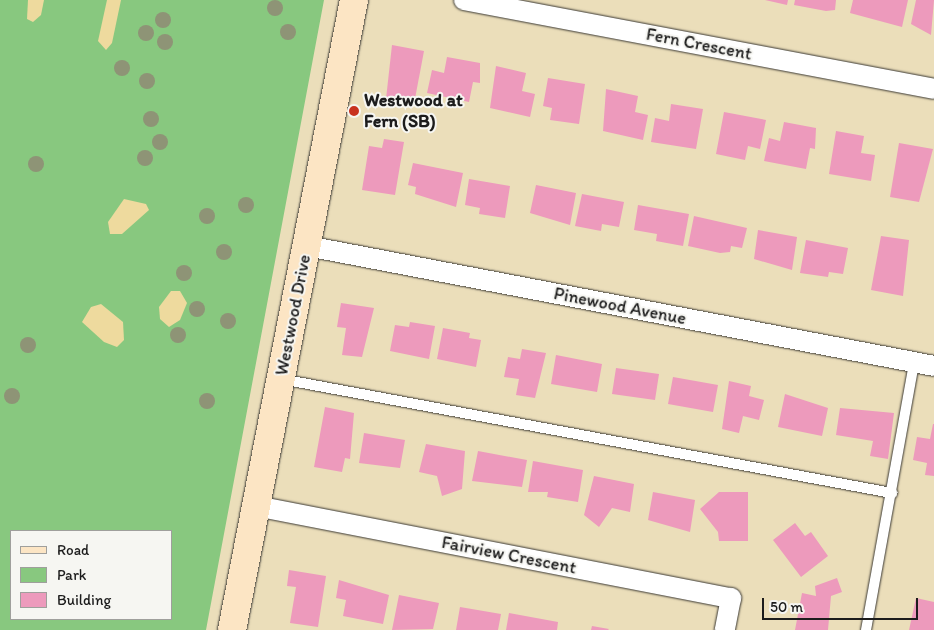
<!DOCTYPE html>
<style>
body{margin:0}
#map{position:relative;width:934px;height:630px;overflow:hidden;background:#ebdeba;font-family:Itim,sans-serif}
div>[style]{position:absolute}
.green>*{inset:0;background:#88c87f}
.sand>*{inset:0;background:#eeda9e}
.building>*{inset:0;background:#ed9abc}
.roads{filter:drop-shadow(0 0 1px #3b3934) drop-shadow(0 0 1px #3b3934)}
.lane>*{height:10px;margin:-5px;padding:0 5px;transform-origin:5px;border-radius:5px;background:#fff}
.street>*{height:20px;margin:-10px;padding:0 10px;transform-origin:10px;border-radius:10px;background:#fff}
.secondary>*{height:28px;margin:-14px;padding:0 14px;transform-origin:14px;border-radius:14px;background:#fce5c4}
.trees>*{width:16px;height:16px;margin:-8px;border-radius:50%;background:#8e9476}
.dots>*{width:14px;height:14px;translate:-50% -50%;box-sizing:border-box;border:2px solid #f6f6f2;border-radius:50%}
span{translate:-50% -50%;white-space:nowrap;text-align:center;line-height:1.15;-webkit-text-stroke:4px #f6f6f2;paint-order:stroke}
.street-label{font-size:18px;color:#1c1c1c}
.poi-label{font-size:18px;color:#1c1c1c;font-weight:700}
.left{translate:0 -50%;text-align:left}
.legend{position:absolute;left:10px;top:530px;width:162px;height:90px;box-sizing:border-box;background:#f6f6f2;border:1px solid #9f9f9c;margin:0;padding:6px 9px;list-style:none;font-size:15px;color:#1c1c1c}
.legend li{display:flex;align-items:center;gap:10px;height:25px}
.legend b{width:25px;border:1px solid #9f9f9c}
.scale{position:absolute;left:762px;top:598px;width:156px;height:22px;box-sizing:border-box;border:2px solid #1c1c1c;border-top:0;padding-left:6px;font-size:15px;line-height:18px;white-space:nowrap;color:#1c1c1c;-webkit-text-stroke:4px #f6f6f2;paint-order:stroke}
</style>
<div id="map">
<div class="green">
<div style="clip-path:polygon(evenodd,0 0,324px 0,206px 630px,0 630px,0 0,11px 531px,171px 531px,171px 619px,11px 619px,11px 531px)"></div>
</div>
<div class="sand">
<div style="clip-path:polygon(28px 0,44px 0,41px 15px,33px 22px,27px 19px)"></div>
<div style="clip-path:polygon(107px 0,121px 0,112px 43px,106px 50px,98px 41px)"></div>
<div style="clip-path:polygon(124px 199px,146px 204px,149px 210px,122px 234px,110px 234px,108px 222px)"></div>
<div style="clip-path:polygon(171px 291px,180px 291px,187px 303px,180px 320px,169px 327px,160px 319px,159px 307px)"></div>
<div style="clip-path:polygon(101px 304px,123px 322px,124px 340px,117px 347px,104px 342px,82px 322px,91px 307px)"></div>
</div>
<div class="building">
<div style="clip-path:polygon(765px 0,788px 0,787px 5px)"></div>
<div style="clip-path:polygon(795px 0,836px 0,835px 10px,826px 11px,794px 5px)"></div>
<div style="clip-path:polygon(853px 0,908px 0,902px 27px,850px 13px)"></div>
<div style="clip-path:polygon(916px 0,934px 0,931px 35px,911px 24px)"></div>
<div style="clip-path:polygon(392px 45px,424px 51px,414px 104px,386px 99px)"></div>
<div style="clip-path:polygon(447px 57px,480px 63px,480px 83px,473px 82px,469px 102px,427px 93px,432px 70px,444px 73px)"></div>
<div style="clip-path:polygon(496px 66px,526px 73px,522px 91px,535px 94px,530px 117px,490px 108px)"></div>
<div style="clip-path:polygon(548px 78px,585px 84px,579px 124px,550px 120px,552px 108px,543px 106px)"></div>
<div style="clip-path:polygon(606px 89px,638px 96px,635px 112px,648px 115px,643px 140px,603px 131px)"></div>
<div style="clip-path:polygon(671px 104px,703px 109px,696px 149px,651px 142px,655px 118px,669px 121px)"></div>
<div style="clip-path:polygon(724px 112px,766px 120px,760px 149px,748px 146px,745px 160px,716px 154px)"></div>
<div style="clip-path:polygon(784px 122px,816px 128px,815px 149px,810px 148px,806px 169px,764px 161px,769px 138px,780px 141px)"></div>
<div style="clip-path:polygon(836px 131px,864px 136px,861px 153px,875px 155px,871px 181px,829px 174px)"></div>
<div style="clip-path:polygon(384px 139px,404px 142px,395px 195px,362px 190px,369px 146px,382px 148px)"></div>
<div style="clip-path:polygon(899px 143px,933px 149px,919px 202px,890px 197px)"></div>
<div style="clip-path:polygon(413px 163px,463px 173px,456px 207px,415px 194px,416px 187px,408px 185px)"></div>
<div style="clip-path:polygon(469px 179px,510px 186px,505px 218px,479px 214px,480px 208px,465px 205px)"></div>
<div style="clip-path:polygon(536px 185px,576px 193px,570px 225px,530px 213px)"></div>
<div style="clip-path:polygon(582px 194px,624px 202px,619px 227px,602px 224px,601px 231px,575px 226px)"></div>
<div style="clip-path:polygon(638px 205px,689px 214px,683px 246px,656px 241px,657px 234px,634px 230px)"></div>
<div style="clip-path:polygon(694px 216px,747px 228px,742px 248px,731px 246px,730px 252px,720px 253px,688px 246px)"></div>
<div style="clip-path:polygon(758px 230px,797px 237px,792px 270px,754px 259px)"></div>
<div style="clip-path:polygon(881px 236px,909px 240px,903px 296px,871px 290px)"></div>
<div style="clip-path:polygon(806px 240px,848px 248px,843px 274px,829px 272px,828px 277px,800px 273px)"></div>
<div style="clip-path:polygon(341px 303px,374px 308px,362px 357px,342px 355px,346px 328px,337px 327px)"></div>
<div style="clip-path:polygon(410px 322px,435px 326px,429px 359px,390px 351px,395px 325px,409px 327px)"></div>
<div style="clip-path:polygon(443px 328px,470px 333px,469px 338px,481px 340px,476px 367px,437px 359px)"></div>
<div style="clip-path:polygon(522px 349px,546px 353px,535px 398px,516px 395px,519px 379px,504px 377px,508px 357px,520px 359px)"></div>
<div style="clip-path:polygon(556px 355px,602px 364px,597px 392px,551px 384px)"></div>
<div style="clip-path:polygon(616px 368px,659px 374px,655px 400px,612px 394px)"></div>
<div style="clip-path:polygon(673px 377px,718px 385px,713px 412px,668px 404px)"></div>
<div style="clip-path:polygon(729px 381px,751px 386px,749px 396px,764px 400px,759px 420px,743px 416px,739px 433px,722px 429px)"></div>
<div style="clip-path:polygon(785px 394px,828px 408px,822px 436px,778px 427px)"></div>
<div style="clip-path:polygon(325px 407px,354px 413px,350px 459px,345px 458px,342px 472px,314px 467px)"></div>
<div style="clip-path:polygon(840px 408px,894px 413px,888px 459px,870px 456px,873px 441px,836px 435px)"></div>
<div style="clip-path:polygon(933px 424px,934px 424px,934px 476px,925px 475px,927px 463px,913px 460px,917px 437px,930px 439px)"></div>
<div style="clip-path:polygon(364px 433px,405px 440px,400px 468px,359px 463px)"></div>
<div style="clip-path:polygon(426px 444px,465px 451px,462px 489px,442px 496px,437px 476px,419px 472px)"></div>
<div style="clip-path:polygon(478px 451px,527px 460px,522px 487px,472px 481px)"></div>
<div style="clip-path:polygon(533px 461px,583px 470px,578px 502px,547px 497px,548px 492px,528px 492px)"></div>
<div style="clip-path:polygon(594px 476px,634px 484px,630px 512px,612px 508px,599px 527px,584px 515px)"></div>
<div style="clip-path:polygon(653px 492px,695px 500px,690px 532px,648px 520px)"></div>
<div style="clip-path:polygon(719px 492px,748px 492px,748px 541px,719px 541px,718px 532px,700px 509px)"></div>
<div style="clip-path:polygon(795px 523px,805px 536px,811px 532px,828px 556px,801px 577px,773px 540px)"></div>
<div style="clip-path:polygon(289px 570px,326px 576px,318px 627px,290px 623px,296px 587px,287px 586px)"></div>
<div style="clip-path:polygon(837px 578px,842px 592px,831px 596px,828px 630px,795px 630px,802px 593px,816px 596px,815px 586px)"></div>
<div style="clip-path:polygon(339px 580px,389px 595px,383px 624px,343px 616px,346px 600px,336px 598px)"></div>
<div style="clip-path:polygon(399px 595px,439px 603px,433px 629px,392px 630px)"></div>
<div style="clip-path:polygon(916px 598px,934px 602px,934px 630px,909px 630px)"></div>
<div style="clip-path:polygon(460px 607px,501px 614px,498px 630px,456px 630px)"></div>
<div style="clip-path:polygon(509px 613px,558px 622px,557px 630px,506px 630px)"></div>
<div style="clip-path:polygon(592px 626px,609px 629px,608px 630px,591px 630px)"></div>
</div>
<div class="roads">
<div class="lane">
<div style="left:281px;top:379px;width:622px;rotate:10.57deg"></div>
<div style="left:866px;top:630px;width:272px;rotate:-79.8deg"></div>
</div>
<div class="street">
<div style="left:464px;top:0;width:478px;rotate:10.7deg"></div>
<div style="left:307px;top:246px;width:638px;rotate:10.83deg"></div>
<div style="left:256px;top:506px;width:484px;rotate:11deg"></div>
<div style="left:731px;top:598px;width:33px;rotate:101deg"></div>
</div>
<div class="secondary">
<div style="left:232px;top:630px;width:642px;rotate:-79.04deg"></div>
</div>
</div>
<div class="trees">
<div style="left:275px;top:8px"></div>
<div style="left:163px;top:20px"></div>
<div style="left:288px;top:32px"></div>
<div style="left:146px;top:33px"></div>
<div style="left:165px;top:42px"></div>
<div style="left:122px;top:68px"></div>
<div style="left:147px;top:81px"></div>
<div style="left:151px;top:119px"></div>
<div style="left:160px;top:142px"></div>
<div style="left:145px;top:158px"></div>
<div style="left:36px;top:164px"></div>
<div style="left:246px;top:205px"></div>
<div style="left:207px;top:216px"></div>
<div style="left:224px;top:252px"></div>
<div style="left:184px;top:273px"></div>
<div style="left:197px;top:309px"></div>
<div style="left:228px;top:321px"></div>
<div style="left:178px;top:335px"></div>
<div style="left:28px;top:345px"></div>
<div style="left:12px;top:396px"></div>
<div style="left:207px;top:401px"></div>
</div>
<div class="dots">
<div style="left:354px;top:111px;background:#c8321e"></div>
</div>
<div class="street-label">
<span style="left:699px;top:44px;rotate:11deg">Fern Crescent</span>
<span style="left:620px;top:306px;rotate:11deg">Pinewood Avenue</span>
<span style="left:293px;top:315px;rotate:-79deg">Westwood Drive</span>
<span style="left:509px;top:555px;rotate:11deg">Fairview Crescent</span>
</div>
<div class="poi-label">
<span class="left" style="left:364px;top:111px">Westwood at<br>Fern (SB)</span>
</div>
<ul class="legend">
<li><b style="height:6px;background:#fce5c4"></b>Road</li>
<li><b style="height:14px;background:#88c87f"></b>Park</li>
<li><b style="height:14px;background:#ed9abc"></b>Building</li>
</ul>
<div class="scale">50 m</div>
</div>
